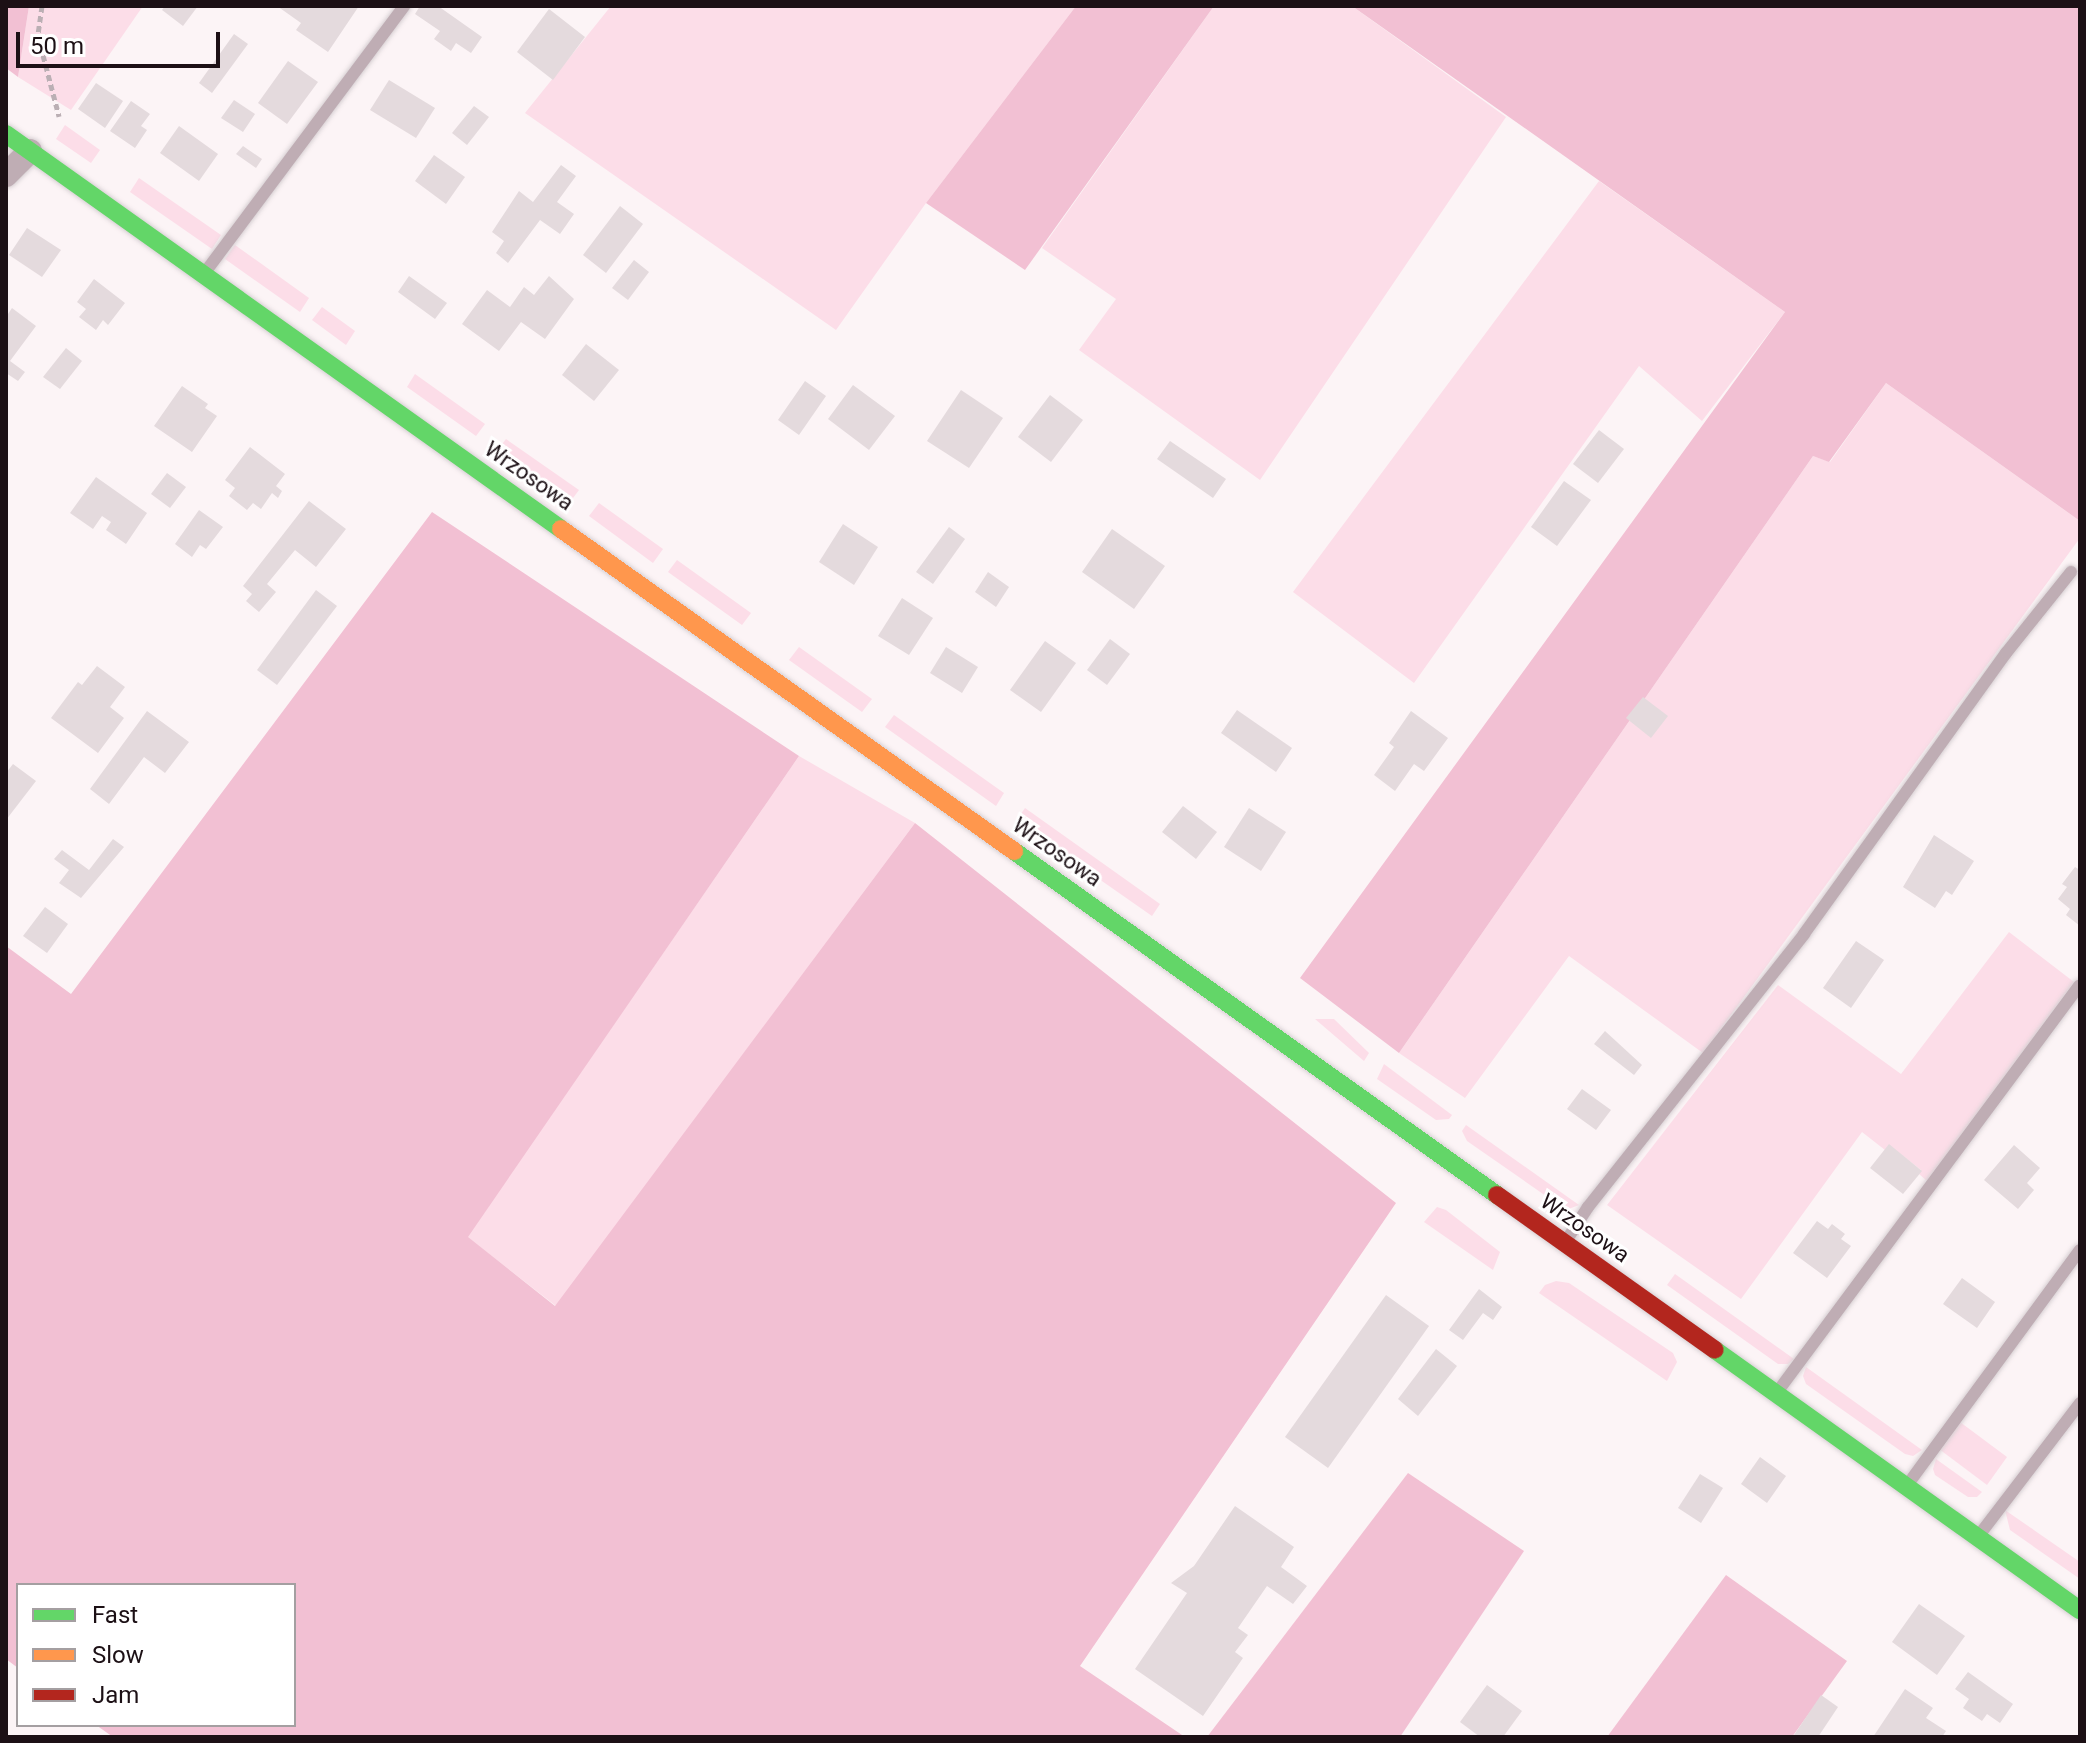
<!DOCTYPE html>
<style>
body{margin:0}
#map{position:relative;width:2086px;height:1743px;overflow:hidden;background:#fcf4f6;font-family:Roboto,sans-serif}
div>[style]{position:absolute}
.green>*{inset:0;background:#fcdde8}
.forest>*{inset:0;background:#f2c0d3}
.building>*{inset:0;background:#e4dadd}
.path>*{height:5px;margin-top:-2.5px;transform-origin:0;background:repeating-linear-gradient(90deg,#bbafb4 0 6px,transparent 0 10px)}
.roads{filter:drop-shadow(0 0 2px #d7d0d3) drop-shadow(0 0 2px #d7d0d3)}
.lane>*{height:12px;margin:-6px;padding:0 6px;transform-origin:6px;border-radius:6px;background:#bfadb4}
.street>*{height:24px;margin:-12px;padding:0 12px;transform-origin:12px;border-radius:12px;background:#bfadb4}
.fast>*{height:18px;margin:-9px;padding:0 9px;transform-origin:9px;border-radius:9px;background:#63d668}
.slow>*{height:18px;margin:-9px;padding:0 9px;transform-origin:9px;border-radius:9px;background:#ff974d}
.jam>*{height:18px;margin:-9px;padding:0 9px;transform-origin:9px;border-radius:9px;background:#b3261e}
span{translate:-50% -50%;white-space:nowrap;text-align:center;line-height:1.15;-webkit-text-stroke:6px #fff;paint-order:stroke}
.street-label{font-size:22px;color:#1c1015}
.frame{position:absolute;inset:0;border:8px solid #1c1015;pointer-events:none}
.legend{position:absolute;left:16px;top:1583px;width:280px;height:144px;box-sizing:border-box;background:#fff;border:2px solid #a49fa1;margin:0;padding:10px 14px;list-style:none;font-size:24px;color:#1c1015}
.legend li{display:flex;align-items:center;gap:16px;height:40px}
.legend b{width:40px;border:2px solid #a49fa1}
.scale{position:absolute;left:16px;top:32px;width:204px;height:36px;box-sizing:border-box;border:4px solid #1c1015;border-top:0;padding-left:10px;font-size:24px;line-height:28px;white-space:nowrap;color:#1c1015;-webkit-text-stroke:6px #fff;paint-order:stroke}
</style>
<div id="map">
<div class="green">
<div style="clip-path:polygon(29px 6px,143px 6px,71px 110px,18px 77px)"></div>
<div style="clip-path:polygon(611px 6px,1076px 6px,926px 203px,836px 330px,525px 113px)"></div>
<div style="clip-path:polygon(1214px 6px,1352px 6px,1506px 117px,1260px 480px,1079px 350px,1116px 299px,1042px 248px)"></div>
<div style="clip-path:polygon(65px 125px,100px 150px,91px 163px,56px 139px)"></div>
<div style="clip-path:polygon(139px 178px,221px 235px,212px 249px,130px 192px)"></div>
<div style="clip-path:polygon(1599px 181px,1785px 312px,1702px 421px,1639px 366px,1414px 683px,1293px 592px)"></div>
<div style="clip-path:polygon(235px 245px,309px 298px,300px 312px,225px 259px)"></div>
<div style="clip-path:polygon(322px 307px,355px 331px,346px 345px,312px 320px)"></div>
<div style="clip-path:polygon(415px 374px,485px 424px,476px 436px,407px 387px)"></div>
<div style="clip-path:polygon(1886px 383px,2080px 521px,2080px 538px,1703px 1053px,1569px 956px,1465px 1098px,1399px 1053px,1813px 456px,1830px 462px)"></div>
<div style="clip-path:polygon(506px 439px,579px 490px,570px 502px,497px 451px)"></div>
<div style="clip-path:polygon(599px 503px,663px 549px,653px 563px,589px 516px)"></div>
<div style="clip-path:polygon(677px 560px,751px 613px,742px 625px,668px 572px)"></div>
<div style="clip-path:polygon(799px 647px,872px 699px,862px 712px,789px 660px)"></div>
<div style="clip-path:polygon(894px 715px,1004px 793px,996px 806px,885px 727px)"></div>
<div style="clip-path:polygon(799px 756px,915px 823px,556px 1306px,467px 1237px)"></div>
<div style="clip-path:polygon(1025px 808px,1160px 904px,1152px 916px,1016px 821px)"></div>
<div style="clip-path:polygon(2009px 932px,2074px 982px,1927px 1181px,1919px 1174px,1921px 1170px,1889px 1145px,1885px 1150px,1862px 1132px,1741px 1299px,1607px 1205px,1778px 985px,1901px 1074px)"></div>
<div style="clip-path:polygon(1315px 1019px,1334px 1019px,1369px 1053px,1364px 1061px)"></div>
<div style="clip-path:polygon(1384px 1064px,1452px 1115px,1449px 1119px,1436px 1120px,1377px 1079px)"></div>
<div style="clip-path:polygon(1466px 1125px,1579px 1205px,1566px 1210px,1467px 1141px,1462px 1131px)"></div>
<div style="clip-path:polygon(1437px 1207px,1446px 1210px,1500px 1252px,1493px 1270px,1424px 1222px)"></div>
<div style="clip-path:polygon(1675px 1274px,1794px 1359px,1788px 1364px,1778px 1364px,1667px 1285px)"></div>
<div style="clip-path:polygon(1556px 1281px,1569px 1283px,1673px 1353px,1677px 1362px,1667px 1381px,1539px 1293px,1545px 1285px)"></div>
<div style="clip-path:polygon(1806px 1367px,1922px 1450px,1913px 1456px,1905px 1454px,1806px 1384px,1803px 1376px)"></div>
<div style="clip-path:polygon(1960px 1422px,2007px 1457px,1987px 1485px,1939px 1449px)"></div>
<div style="clip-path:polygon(1936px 1459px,1982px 1492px,1977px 1497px,1968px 1497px,1935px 1475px,1933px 1469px)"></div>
<div style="clip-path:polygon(2005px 1510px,2080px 1562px,2080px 1579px,2010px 1530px)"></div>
</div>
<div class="forest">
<div style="clip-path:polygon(6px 6px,29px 6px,18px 77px,6px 68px)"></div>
<div style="clip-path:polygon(1076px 6px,1214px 6px,1025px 270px,926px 203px)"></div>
<div style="clip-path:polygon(1352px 6px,2080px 6px,2080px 521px,1886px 383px,1829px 462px,1813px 456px,1399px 1053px,1300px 978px,1785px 312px)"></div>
<div style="clip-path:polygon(432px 512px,799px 756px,468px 1237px,555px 1306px,915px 823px,1396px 1203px,1080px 1666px,1185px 1737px,113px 1737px,96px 1725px,294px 1725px,294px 1585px,18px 1585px,18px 1668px,6px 1659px,6px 946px,71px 994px)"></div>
<div style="clip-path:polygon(1408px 1473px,1524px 1551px,1400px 1737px,1207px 1737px)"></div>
<div style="clip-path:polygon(1726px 1575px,1847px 1661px,1792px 1737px,1607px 1737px)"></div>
</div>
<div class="building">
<div style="clip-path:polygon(165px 6px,167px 8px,198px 6px,183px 26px,162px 10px)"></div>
<div style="clip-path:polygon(277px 6px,359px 6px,328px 52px,296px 30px,301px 23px)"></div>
<div style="clip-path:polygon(420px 6px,438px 6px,482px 37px,471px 53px,456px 43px,451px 51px,434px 39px,440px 31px,415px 14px)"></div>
<div style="clip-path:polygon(549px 9px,585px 37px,553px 80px,517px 52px)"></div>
<div style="clip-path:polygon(234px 34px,248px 44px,212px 93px,199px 83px)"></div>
<div style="clip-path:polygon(288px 61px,318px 82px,287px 124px,258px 103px)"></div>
<div style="clip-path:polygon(389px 80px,435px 108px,416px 138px,370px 110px)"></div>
<div style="clip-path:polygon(96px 83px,123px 101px,105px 128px,78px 109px)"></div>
<div style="clip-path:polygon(234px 100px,255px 114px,243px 132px,221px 118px)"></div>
<div style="clip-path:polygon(131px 101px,150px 114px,141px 126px,147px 130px,135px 148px,110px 131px)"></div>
<div style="clip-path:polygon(474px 106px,489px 117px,467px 145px,452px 133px)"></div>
<div style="clip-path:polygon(179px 126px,218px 154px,199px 181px,160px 153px)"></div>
<div style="clip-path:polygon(243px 146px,262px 159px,256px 168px,236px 154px)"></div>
<div style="clip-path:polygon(434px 155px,465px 177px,446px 204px,415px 181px)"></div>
<div style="clip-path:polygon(561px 165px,576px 176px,557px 202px,574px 214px,560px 234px,540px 220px,508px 263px,496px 253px,504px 241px,492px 232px,519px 191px,533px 202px)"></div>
<div style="clip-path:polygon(620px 206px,643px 224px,606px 273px,583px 255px)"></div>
<div style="clip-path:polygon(27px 228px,61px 250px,42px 277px,9px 255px)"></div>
<div style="clip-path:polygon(634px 260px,649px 272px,628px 300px,612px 288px)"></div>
<div style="clip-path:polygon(409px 276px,447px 303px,435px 319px,398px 292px)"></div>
<div style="clip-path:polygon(549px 276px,574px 299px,545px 339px,521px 322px,499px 351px,462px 324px,487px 290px,510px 307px,524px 287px,534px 295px)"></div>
<div style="clip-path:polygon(94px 279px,125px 303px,108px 325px,103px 320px,96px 330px,79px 317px,86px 309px,77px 302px)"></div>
<div style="clip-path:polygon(12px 308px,36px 326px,10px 361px,25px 372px,18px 381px,6px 373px,6px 317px)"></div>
<div style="clip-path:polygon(586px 344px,619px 370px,594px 401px,562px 375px)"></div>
<div style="clip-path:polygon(66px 348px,82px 361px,60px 389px,43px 377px)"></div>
<div style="clip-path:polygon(805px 381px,826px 396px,799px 435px,778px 420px)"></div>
<div style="clip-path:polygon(853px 385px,895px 416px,869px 450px,828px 419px)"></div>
<div style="clip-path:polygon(182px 386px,208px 404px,205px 408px,217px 416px,192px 452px,154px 426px)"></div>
<div style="clip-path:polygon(961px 390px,1003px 418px,969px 468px,927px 441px)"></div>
<div style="clip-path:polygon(1050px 395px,1083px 420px,1051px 462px,1018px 437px)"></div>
<div style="clip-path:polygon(1599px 430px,1624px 449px,1598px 483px,1573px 464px)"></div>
<div style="clip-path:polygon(1170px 441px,1226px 479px,1213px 498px,1157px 459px)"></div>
<div style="clip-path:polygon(250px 447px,285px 474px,276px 486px,282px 491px,278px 498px,272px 493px,261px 509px,253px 503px,247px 510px,229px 496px,235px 488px,225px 480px)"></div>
<div style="clip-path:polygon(167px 473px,186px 487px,170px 508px,151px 494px)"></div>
<div style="clip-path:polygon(96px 477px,147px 513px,126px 544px,106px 530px,111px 522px,102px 516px,93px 529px,70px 513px)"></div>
<div style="clip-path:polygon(1564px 481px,1591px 500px,1557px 546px,1531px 527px)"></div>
<div style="clip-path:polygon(309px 501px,346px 529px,316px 567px,295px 550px,267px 584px,276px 592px,259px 612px,246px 601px,252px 594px,243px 586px)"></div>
<div style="clip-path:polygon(199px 510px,223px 527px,206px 549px,200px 545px,192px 557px,175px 544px)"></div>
<div style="clip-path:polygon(843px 524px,878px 547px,854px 585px,819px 562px)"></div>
<div style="clip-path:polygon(949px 527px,965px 539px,933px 584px,916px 572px)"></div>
<div style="clip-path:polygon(1112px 529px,1165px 566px,1134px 609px,1082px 572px)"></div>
<div style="clip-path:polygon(988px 572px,1009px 587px,996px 607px,975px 592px)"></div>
<div style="clip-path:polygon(316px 590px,337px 606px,277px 685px,257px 670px)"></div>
<div style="clip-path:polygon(902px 598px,933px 618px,909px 655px,878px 636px)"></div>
<div style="clip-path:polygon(1110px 639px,1130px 654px,1107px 685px,1087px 670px)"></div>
<div style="clip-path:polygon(1045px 641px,1076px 663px,1041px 712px,1010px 690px)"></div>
<div style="clip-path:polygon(946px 647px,978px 667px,962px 693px,930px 673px)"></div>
<div style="clip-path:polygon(97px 666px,125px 687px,110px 707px,124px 718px,98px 753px,51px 718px,78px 682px,82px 685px)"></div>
<div style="clip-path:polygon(1643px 697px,1668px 716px,1651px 738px,1626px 718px)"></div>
<div style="clip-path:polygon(1237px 710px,1292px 748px,1276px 772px,1221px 733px)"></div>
<div style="clip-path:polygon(147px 711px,189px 742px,165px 773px,144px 757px,109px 804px,90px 789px)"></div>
<div style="clip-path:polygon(1411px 711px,1448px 738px,1424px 771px,1414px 764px,1395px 791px,1374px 775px,1394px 747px,1389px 743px)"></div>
<div style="clip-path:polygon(13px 764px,36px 781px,6px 820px,6px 773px)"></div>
<div style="clip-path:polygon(1183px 806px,1217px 832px,1196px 859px,1162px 832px)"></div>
<div style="clip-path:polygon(1249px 808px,1286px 832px,1261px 871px,1224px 847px)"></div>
<div style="clip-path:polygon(1934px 835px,1974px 861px,1952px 895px,1946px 891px,1935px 908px,1903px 887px)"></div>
<div style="clip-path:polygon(113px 839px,124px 847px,81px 898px,59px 883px,69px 870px,54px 859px,62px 850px,89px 870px)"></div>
<div style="clip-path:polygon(2075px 867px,2080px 870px,2080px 926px,2066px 915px,2070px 909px,2058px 899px,2067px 887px,2062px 884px)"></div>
<div style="clip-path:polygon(45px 907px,68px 924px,47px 953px,23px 936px)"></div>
<div style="clip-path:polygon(1856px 941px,1884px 960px,1851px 1008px,1823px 988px)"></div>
<div style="clip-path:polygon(1605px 1031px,1642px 1065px,1634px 1075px,1594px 1044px)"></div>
<div style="clip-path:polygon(1582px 1089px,1611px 1110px,1596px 1130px,1567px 1109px)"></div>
<div style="clip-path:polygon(1889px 1144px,1922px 1171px,1903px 1194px,1870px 1168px)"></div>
<div style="clip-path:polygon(2014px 1145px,2040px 1168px,2027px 1183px,2034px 1190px,2018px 1209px,1984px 1180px)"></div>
<div style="clip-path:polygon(1817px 1221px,1828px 1229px,1832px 1224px,1845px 1234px,1841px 1239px,1851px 1246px,1827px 1278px,1793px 1253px)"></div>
<div style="clip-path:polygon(1962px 1278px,1995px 1302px,1977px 1328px,1943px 1304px)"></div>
<div style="clip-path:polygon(1479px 1289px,1502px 1307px,1493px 1320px,1483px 1313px,1463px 1340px,1449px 1330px)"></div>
<div style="clip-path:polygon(1386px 1295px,1429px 1326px,1328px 1468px,1285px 1437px)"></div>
<div style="clip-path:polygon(1436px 1349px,1457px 1366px,1418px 1416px,1398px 1399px)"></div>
<div style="clip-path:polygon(1760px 1457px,1786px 1476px,1767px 1503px,1741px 1484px)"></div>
<div style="clip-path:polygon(1700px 1474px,1723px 1488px,1701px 1523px,1678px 1508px)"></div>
<div style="clip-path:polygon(1235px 1506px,1294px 1547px,1281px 1567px,1307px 1586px,1293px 1604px,1267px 1586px,1238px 1628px,1248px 1635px,1235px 1652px,1243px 1658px,1203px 1716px,1135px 1669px,1187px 1593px,1171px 1583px,1194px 1566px)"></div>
<div style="clip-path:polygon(1919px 1604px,1965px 1636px,1937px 1675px,1892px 1642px)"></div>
<div style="clip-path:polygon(1968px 1672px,2013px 1704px,2000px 1723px,1987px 1714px,1982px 1721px,1963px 1708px,1969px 1699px,1955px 1689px)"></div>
<div style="clip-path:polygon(1487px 1685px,1522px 1711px,1503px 1737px,1480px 1737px,1460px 1722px)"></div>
<div style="clip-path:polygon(1905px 1689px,1933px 1708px,1926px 1718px,1946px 1731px,1942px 1737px,1873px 1737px)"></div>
<div style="clip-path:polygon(1821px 1695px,1838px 1707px,1818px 1737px,1797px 1737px,1794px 1735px)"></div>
</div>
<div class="path">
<div style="left:42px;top:6px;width:30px;rotate:98deg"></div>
<div style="left:38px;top:36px;width:83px;rotate:75.3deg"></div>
</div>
<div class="roads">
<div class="lane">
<div style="left:206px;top:271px;width:331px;rotate:-53.2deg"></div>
<div style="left:1566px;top:1241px;width:40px;rotate:-57.1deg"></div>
<div style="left:1588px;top:1207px;width:348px;rotate:-51.6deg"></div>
<div style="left:1804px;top:934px;width:346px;rotate:-54.3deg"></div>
<div style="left:2006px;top:653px;width:104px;rotate:-51.3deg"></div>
<div style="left:1778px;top:1391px;width:505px;rotate:-53.38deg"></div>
<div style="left:1908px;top:1484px;width:290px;rotate:-53.7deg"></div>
<div style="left:1980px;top:1534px;width:165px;rotate:-52.6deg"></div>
</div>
<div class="street">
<div style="left:6px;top:175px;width:34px;rotate:-45deg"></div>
</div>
<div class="fast">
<div style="left:6px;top:134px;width:681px;rotate:35.44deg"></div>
<div style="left:1014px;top:851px;width:593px;rotate:35.46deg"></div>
<div style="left:1715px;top:1350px;width:448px;rotate:35.5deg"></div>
</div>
<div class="slow">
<div style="left:561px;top:529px;width:556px;rotate:35.41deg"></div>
</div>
<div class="jam">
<div style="left:1497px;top:1195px;width:267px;rotate:35.4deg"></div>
</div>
</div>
<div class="street-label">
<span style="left:529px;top:476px;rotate:35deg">Wrzosowa</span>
<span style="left:1057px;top:852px;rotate:35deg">Wrzosowa</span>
<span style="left:1585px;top:1228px;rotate:35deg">Wrzosowa</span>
</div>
<div class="frame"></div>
<ul class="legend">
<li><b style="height:10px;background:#63d668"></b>Fast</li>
<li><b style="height:10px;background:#ff974d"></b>Slow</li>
<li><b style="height:10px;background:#b3261e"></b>Jam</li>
</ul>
<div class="scale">50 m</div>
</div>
